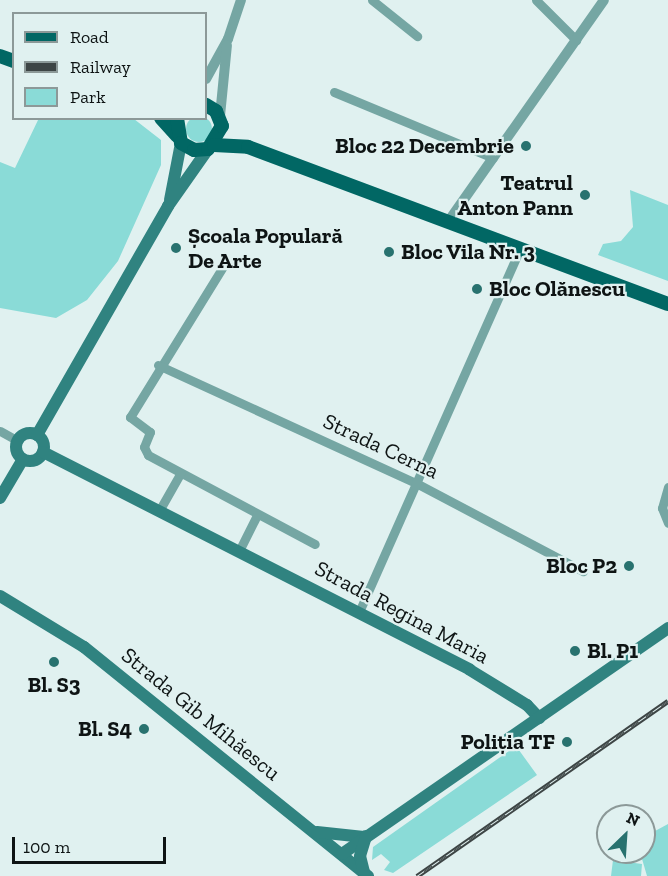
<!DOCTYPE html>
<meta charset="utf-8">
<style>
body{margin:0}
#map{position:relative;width:668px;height:876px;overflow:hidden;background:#e0f1f0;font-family:"Zilla Slab",serif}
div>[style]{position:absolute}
.green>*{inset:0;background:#8adbd7}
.round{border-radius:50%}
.minor>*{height:9px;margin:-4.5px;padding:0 4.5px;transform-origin:4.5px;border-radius:4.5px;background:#75a6a3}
.tertiary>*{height:10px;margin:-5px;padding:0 5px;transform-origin:5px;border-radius:5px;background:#75a6a3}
.secondary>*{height:12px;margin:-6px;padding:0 6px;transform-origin:6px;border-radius:6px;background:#308380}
.secondary>.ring{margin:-6px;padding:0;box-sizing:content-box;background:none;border:12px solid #308380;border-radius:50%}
.primary>*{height:14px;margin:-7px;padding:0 7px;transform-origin:7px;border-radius:7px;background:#016764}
.rail>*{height:5px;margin-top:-2.5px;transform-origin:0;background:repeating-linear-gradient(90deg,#e0f1f0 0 9px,#3d4545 0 18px);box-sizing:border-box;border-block:2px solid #3d4545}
.dots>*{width:16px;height:16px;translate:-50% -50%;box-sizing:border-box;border:3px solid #e0f1f0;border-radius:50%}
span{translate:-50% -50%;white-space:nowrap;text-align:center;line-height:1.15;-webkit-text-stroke:4.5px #e0f1f0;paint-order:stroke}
.poi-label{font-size:22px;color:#0e1414;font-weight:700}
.right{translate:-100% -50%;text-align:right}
.left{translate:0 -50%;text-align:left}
.street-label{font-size:22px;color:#0e1414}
.legend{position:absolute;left:12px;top:12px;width:195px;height:108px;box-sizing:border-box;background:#e0f1f0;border:2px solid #8c9998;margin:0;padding:8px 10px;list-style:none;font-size:18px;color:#0e1414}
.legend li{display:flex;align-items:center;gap:12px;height:30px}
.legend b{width:30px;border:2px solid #8c9998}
.north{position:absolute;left:596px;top:804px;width:60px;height:60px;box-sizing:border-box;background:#e0f1f0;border:2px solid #8c9998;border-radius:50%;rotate:25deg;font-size:16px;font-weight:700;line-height:24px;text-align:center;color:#0e1414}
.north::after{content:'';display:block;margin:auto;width:21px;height:27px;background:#28726f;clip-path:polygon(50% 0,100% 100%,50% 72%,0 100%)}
.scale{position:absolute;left:12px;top:837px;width:154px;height:27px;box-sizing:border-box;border:3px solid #0e1414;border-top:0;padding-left:8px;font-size:18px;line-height:21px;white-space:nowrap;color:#0e1414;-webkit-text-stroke:4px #e0f1f0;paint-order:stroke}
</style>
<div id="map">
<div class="green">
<div class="round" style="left:186px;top:116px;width:26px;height:26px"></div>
<div style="clip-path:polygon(39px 118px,134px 119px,161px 140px,161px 165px,118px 261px,87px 300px,56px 318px,0 308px,0 162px,15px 168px)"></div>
<div style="clip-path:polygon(630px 190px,668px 205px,668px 281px,598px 255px,603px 244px,621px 241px,633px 227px)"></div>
<div style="clip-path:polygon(516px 746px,537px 775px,393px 873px,384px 870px,390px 862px,381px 854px,372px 860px,373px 847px)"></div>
<div style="clip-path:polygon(668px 824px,668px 876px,647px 876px,640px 852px,644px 852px,644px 837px)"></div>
<div style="clip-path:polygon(613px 860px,642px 864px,641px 876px,611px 876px)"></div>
</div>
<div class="minor">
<div style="left:372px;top:0;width:58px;rotate:38.7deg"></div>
<div style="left:536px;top:0;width:57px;rotate:45deg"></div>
<div style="left:334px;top:92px;width:172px;rotate:22.5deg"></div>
<div style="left:224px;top:265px;width:179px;rotate:121.7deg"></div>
<div style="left:130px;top:417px;width:25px;rotate:37deg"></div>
<div style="left:150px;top:432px;width:16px;rotate:112deg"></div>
<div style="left:144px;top:447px;width:9px;rotate:63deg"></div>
<div style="left:148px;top:455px;width:189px;rotate:28.1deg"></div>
<div style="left:158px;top:365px;width:284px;rotate:24.6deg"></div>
<div style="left:416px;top:483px;width:189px;rotate:27.8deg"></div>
<div style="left:0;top:431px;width:21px;rotate:29deg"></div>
<div style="left:668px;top:487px;width:22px;rotate:106deg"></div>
<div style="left:662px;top:508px;width:16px;rotate:68deg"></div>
<div style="left:159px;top:511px;width:43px;rotate:-60.4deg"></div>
<div style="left:239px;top:551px;width:40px;rotate:-63.4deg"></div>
<div style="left:359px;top:612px;width:397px;rotate:-66.1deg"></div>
</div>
<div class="tertiary">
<div style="left:206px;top:79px;width:46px;rotate:-61.2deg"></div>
<div style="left:228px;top:39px;width:41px;rotate:-71.6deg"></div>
<div style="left:220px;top:116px;width:71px;rotate:-84.4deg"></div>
<div style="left:448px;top:222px;width:271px;rotate:-54.9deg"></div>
</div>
<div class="secondary">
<div style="left:170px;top:200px;width:58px;rotate:-79.1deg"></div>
<div class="ring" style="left:16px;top:433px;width:16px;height:16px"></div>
<div style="left:37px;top:435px;width:264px;rotate:-60.2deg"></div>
<div style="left:168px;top:206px;width:70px;rotate:-54.9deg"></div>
<div style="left:43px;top:452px;width:479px;rotate:27deg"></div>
<div style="left:470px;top:670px;width:67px;rotate:31.6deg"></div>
<div style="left:527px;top:705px;width:18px;rotate:47deg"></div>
<div style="left:0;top:498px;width:45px;rotate:-59.5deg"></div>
<div style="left:0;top:596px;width:98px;rotate:31.3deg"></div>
<div style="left:84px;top:647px;width:365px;rotate:38.9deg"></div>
<div style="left:317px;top:832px;width:47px;rotate:6.1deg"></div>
<div style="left:342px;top:854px;width:397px;rotate:-34.7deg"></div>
<div style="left:364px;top:872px;width:16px;rotate:-104deg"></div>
<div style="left:360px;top:856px;width:21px;rotate:-73deg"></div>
</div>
<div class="primary">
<div style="left:0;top:56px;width:15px;rotate:20deg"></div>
<div style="left:161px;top:118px;width:24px;rotate:48deg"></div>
<div style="left:177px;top:118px;width:25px;rotate:81deg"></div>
<div style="left:181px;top:143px;width:15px;rotate:28deg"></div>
<div style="left:194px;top:150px;width:14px;rotate:-4deg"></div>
<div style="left:208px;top:149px;width:27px;rotate:-59deg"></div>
<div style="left:222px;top:126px;width:16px;rotate:-112deg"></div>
<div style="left:216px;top:111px;width:12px;rotate:-149deg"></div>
<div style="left:214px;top:145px;width:34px;rotate:3deg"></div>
<div style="left:248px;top:147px;width:448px;rotate:20.5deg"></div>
</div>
<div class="rail">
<div style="left:417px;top:876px;width:306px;rotate:-34.9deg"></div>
</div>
<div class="dots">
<div style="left:526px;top:146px;background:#28726f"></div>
<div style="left:585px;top:195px;background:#28726f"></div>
<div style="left:176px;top:248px;background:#28726f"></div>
<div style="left:389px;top:252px;background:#28726f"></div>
<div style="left:477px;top:289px;background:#28726f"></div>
<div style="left:629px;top:566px;background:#28726f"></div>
<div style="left:575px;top:651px;background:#28726f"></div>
<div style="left:54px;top:662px;background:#28726f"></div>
<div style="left:144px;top:729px;background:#28726f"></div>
<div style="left:567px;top:742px;background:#28726f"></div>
</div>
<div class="poi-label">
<span class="right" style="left:514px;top:146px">Bloc 22 Decembrie</span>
<span class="right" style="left:573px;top:195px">Teatrul<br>Anton Pann</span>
<span class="left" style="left:188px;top:248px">Școala Populară<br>De Arte</span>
<span class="left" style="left:401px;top:252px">Bloc Vila Nr. 3</span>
<span class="left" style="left:489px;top:289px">Bloc Olănescu</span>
<span class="right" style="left:617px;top:566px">Bloc P2</span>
<span class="left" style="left:587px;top:651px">Bl. P1</span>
<span style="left:54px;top:685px">Bl. S3</span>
<span class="right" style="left:132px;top:729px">Bl. S4</span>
<span class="right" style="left:555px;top:742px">Poliția TF</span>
</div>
<div class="street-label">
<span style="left:381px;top:446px;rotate:25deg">Strada Cerna</span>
<span style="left:402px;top:612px;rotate:28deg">Strada Regina Maria</span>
<span style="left:201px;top:714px;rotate:39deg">Strada Gib Mihăescu</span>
</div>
<ul class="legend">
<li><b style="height:8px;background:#016764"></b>Road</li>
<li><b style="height:8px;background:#3d4545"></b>Railway</li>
<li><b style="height:16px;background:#8adbd7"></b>Park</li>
</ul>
<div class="north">N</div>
<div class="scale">100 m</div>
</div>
